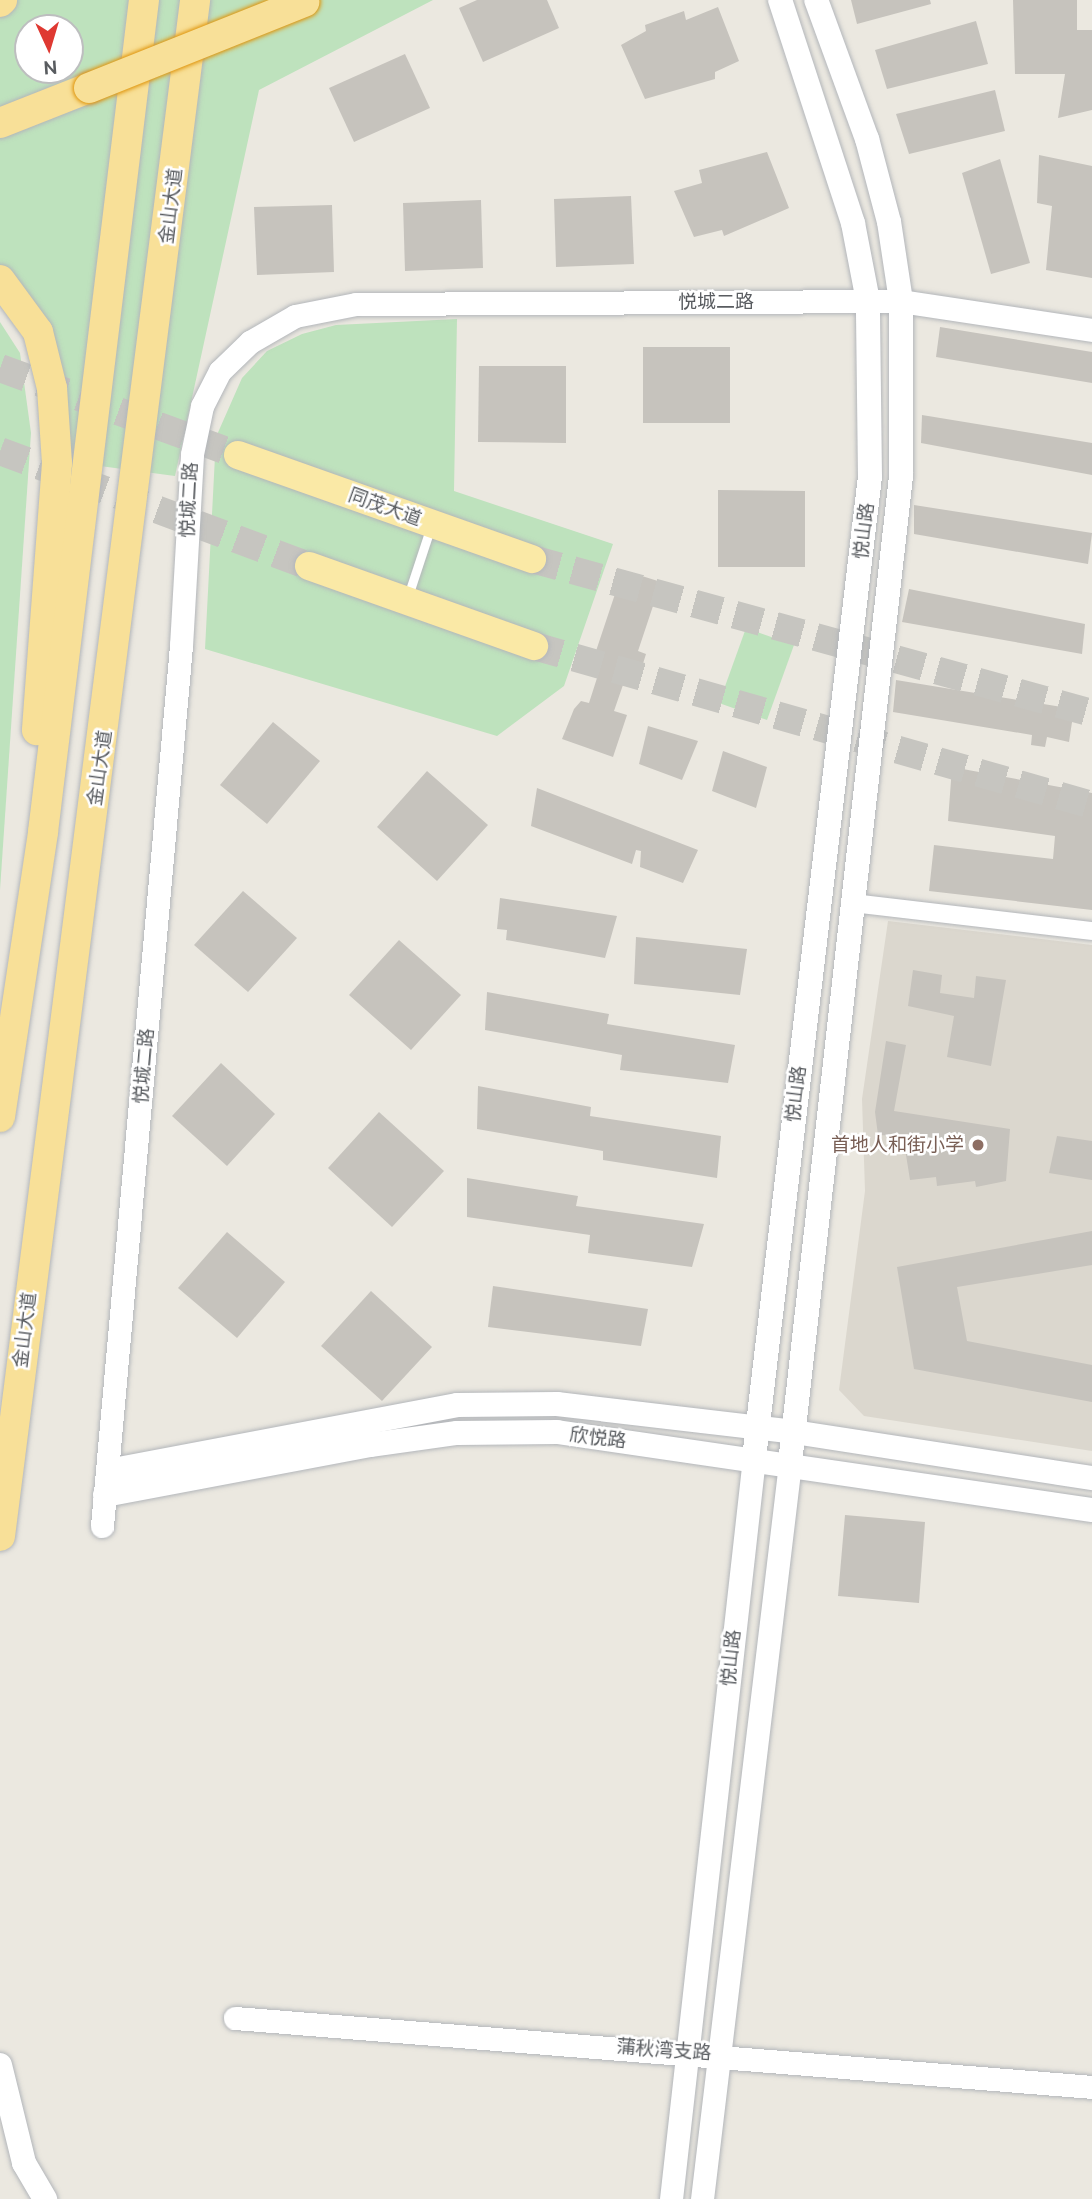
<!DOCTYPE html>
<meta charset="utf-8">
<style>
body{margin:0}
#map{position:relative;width:1092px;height:2199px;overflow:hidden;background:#ebe8e0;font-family:Ubuntu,"Noto Sans SC",sans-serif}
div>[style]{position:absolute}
.education>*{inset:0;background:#dbd7ce}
.green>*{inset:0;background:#bee2bd}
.building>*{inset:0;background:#c6c3bd}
.primary-tunnel>*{height:28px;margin-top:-14px;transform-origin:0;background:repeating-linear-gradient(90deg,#c6c5c0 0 28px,transparent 0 42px)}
.roads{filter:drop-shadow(0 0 2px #b3b6ba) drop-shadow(0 0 2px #b3b6ba)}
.service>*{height:9px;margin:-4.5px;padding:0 4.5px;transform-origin:4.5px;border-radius:4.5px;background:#fff}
.minor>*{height:18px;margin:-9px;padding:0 9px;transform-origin:9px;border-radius:9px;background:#fff}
.tertiary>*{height:23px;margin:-11.5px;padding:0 11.5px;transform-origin:11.5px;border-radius:11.5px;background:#fff}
.secondary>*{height:24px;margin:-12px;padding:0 12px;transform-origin:12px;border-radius:12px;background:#fff}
.primary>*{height:28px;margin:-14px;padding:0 14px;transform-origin:14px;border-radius:14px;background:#fae9a6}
.trunk>*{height:30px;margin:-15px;padding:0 15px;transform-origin:15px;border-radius:15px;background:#f8e098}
.bridges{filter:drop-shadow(0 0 2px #df950c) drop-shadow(0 0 2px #df950c)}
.trunk-bridge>*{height:30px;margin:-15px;padding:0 15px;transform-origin:15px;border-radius:15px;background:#f8e098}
.dots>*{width:19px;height:19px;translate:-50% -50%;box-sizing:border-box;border:4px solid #fff;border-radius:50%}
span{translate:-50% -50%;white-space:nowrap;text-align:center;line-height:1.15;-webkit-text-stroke:5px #fff;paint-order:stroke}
.street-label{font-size:19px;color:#595c60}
.education-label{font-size:19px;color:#785e54}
.right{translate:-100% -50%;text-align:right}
.north{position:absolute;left:14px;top:14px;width:70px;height:70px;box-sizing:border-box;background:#fff;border:2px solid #bdbebf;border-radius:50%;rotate:176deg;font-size:19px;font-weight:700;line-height:28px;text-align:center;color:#595c60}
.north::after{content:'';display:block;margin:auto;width:24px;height:32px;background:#df3932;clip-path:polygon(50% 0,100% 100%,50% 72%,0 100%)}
</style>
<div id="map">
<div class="education">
<div style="clip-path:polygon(888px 921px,1092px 945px,1092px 1451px,864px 1416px,839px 1390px,865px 1191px,862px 1099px)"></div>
</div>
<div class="green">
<div style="clip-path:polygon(evenodd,13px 0,433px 0,259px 90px,175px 476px,70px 462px,0 268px,0 12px,13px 0,28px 28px,70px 28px,70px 70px,28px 70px,28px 28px)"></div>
<div style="clip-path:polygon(457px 319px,454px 491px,613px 544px,564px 686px,497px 736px,205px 649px,216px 437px,242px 378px,267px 351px,302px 334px,336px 325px)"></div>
<div style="clip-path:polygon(0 322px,20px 353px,31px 433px,0 890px)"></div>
<div style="clip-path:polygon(746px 628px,794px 645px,767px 720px,719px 703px)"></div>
</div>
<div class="building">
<div style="clip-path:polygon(477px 0,547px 0,559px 28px,483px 62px,459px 8px)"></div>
<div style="clip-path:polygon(851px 0,930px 0,931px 4px,857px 24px)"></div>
<div style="clip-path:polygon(1013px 0,1077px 0,1077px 30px,1092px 30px,1092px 110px,1058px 118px,1065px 74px,1015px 74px)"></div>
<div style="clip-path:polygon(718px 7px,739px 61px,715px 72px,715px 79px,645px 99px,621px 45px,646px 31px,645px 25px,684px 11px,686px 20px)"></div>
<div style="clip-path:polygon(976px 21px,988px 64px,887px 89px,875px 50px)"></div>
<div style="clip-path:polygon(405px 54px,430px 108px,354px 142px,329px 88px)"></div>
<div style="clip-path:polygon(995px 90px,1005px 131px,909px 154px,896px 114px)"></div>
<div style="clip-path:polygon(767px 152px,789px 208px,724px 236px,722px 230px,694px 237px,674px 191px,702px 183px,699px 170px)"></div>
<div style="clip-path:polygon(1039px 155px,1092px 166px,1092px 278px,1046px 270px,1052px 206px,1037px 203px)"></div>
<div style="clip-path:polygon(1000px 159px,1030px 263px,991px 274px,962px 173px)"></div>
<div style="clip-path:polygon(631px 196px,634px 264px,556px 267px,554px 199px)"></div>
<div style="clip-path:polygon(481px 200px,483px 268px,405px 271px,403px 203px)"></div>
<div style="clip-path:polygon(332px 205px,334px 272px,257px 275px,254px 207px)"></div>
<div style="clip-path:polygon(940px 327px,1092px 352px,1092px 383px,936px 357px)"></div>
<div style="clip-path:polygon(643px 347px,730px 347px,730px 423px,643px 423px)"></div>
<div style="clip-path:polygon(479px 366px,566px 366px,566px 443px,478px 442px)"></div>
<div style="clip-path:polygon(922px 415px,1092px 443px,1092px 475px,921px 443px)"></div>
<div style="clip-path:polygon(718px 490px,805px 491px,805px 567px,718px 567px)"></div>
<div style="clip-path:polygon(914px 505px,1092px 533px,1088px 564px,914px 534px)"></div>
<div style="clip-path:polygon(623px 570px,661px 582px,638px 651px,646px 654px,636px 686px,624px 682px,614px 711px,627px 715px,613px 757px,562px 739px,574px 709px,581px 701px,589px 703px,597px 678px,588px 675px)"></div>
<div style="clip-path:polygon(909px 589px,1085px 624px,1082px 654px,902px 622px)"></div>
<div style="clip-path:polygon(896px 680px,1074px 709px,1069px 742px,1047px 737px,1045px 747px,1031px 745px,1032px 735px,893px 712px)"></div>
<div style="clip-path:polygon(273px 722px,320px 761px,267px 824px,220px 785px)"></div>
<div style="clip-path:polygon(648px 726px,698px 741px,682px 780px,639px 764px)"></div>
<div style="clip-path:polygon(723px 751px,767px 767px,756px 808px,712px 791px)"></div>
<div style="clip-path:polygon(952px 767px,1092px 793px,1092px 910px,929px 891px,934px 845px,1053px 859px,1055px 836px,948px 821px)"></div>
<div style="clip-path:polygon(427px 771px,488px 825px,437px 881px,377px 827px)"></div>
<div style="clip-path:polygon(537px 788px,698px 850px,683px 883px,640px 867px,641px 851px,636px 850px,632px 864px,531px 826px)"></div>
<div style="clip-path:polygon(243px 891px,297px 938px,248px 992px,194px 945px)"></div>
<div style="clip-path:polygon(500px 898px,617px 916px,605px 958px,506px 940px,507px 930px,497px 929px)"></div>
<div style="clip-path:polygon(636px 937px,747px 949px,740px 995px,634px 984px)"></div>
<div style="clip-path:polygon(399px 940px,461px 995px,411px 1050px,349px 995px)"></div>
<div style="clip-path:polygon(913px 970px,942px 975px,940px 993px,974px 998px,976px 976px,1006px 980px,991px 1066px,947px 1057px,954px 1016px,908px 1006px)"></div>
<div style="clip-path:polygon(487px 992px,609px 1014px,607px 1024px,735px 1045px,728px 1083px,620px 1070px,622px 1055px,485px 1030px)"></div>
<div style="clip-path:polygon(886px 1041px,906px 1045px,894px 1111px,1010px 1129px,1006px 1181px,976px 1187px,975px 1181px,937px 1186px,936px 1177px,910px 1180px,903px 1136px,878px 1135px,875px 1112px)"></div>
<div style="clip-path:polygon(221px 1063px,275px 1114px,227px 1166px,172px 1116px)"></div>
<div style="clip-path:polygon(478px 1086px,591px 1107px,590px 1116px,721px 1136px,717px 1178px,603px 1160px,603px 1151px,477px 1129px)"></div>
<div style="clip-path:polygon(379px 1112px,444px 1171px,392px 1227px,328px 1168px)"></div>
<div style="clip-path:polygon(1057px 1136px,1092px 1141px,1092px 1180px,1049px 1173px)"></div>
<div style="clip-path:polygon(467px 1178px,578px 1196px,576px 1206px,704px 1224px,692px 1267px,588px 1253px,590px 1235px,467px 1217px)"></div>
<div style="clip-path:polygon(1092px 1231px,1092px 1265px,957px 1287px,967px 1341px,1092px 1365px,1092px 1402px,914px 1369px,897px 1267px)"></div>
<div style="clip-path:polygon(227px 1232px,285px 1282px,237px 1338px,178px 1288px)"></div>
<div style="clip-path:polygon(493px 1286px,648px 1309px,641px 1346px,488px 1327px)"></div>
<div style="clip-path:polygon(371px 1291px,432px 1347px,382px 1401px,321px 1346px)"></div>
<div style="clip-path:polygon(845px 1515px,925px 1522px,919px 1603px,838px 1596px)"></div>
</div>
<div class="primary-tunnel">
<div style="left:0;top:368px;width:253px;rotate:20.1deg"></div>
<div style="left:0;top:451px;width:330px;rotate:20.4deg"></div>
<div style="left:532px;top:559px;width:581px;rotate:15.38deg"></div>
<div style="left:534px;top:646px;width:580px;rotate:15.9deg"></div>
</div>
<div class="roads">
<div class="service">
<div style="left:407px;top:599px;width:77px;rotate:-71.8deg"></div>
</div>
<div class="minor">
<div style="left:853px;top:903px;width:241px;rotate:6.7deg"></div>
</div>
<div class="tertiary">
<div style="left:102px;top:1526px;width:884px;rotate:-84.87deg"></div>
<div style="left:181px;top:646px;width:192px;rotate:-86.7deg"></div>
<div style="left:192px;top:454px;width:49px;rotate:-78.2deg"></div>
<div style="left:202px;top:406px;width:39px;rotate:-63deg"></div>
<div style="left:220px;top:371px;width:42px;rotate:-44deg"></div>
<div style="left:250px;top:342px;width:52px;rotate:-30deg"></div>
<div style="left:295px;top:316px;width:62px;rotate:-11.1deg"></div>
<div style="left:356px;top:304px;width:545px;rotate:-0.32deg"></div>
<div style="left:901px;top:301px;width:193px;rotate:8.6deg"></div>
<div style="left:235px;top:2018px;width:860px;rotate:4.6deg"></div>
<div style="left:671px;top:2199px;width:746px;rotate:-83.61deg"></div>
<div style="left:702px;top:2199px;width:741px;rotate:-83.18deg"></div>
</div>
<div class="secondary">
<div style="left:754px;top:1458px;width:988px;rotate:-83.26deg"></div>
<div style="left:870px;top:477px;width:176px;rotate:-90.7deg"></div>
<div style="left:868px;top:301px;width:79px;rotate:-100.9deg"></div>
<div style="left:853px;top:223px;width:235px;rotate:-108.1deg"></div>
<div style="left:790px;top:1463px;width:993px;rotate:-83.58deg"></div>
<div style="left:901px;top:476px;width:175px;rotate:-90deg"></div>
<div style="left:901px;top:301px;width:80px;rotate:-98.6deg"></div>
<div style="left:889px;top:222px;width:86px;rotate:-104.8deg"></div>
<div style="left:867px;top:139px;width:148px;rotate:-110.1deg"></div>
<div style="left:108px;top:1471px;width:355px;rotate:-10.7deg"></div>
<div style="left:457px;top:1405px;width:100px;rotate:-0.6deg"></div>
<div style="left:557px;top:1404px;width:239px;rotate:6.7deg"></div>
<div style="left:794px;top:1432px;width:302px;rotate:8.8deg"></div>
<div style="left:105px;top:1495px;width:270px;rotate:-10.7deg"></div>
<div style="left:370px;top:1445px;width:88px;rotate:-7.9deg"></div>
<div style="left:457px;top:1433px;width:100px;rotate:-0.6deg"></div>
<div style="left:557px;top:1432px;width:541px;rotate:8.29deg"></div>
<div style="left:0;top:2065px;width:101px;rotate:76.2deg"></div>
<div style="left:24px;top:2163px;width:42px;rotate:59.7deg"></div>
</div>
<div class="primary">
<div style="left:238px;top:455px;width:312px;rotate:19.5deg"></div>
<div style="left:309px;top:566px;width:239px;rotate:19.6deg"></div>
</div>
<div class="trunk">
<div style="left:0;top:2px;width:3px;rotate:-45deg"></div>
<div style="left:0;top:123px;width:96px;rotate:-21.5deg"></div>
<div style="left:0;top:280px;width:64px;rotate:53.8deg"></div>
<div style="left:38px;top:332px;width:58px;rotate:76deg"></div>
<div style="left:52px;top:388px;width:75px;rotate:86.2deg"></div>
<div style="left:57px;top:463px;width:268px;rotate:94.3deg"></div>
<div style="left:0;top:1117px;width:288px;rotate:-81.4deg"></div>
<div style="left:43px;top:832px;width:838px;rotate:-83.08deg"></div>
<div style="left:0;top:1536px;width:1548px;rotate:-82.76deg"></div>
</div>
</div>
<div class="bridges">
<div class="trunk-bridge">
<div style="left:89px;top:88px;width:232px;rotate:-21.8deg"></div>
</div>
</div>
<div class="dots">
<div style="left:978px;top:1145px;background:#8d6e63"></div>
</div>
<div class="street-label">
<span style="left:171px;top:206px;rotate:-83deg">金山大道</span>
<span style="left:716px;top:302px">悦城二路</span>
<span style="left:189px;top:500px;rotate:-87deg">悦城二路</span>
<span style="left:385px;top:507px;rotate:20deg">同茂大道</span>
<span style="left:864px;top:531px;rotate:-83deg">悦山路</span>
<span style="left:100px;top:768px;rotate:-82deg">金山大道</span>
<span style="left:144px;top:1066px;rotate:-85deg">悦城二路</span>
<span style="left:796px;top:1094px;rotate:-83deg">悦山路</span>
<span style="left:25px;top:1330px;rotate:-83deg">金山大道</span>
<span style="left:598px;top:1438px;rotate:7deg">欣悦路</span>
<span style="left:731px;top:1658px;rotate:-84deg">悦山路</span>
<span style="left:664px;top:2050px;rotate:4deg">蒲秋湾支路</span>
</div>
<div class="education-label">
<span class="right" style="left:964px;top:1145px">首地人和街小学</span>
</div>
<div class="north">N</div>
</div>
